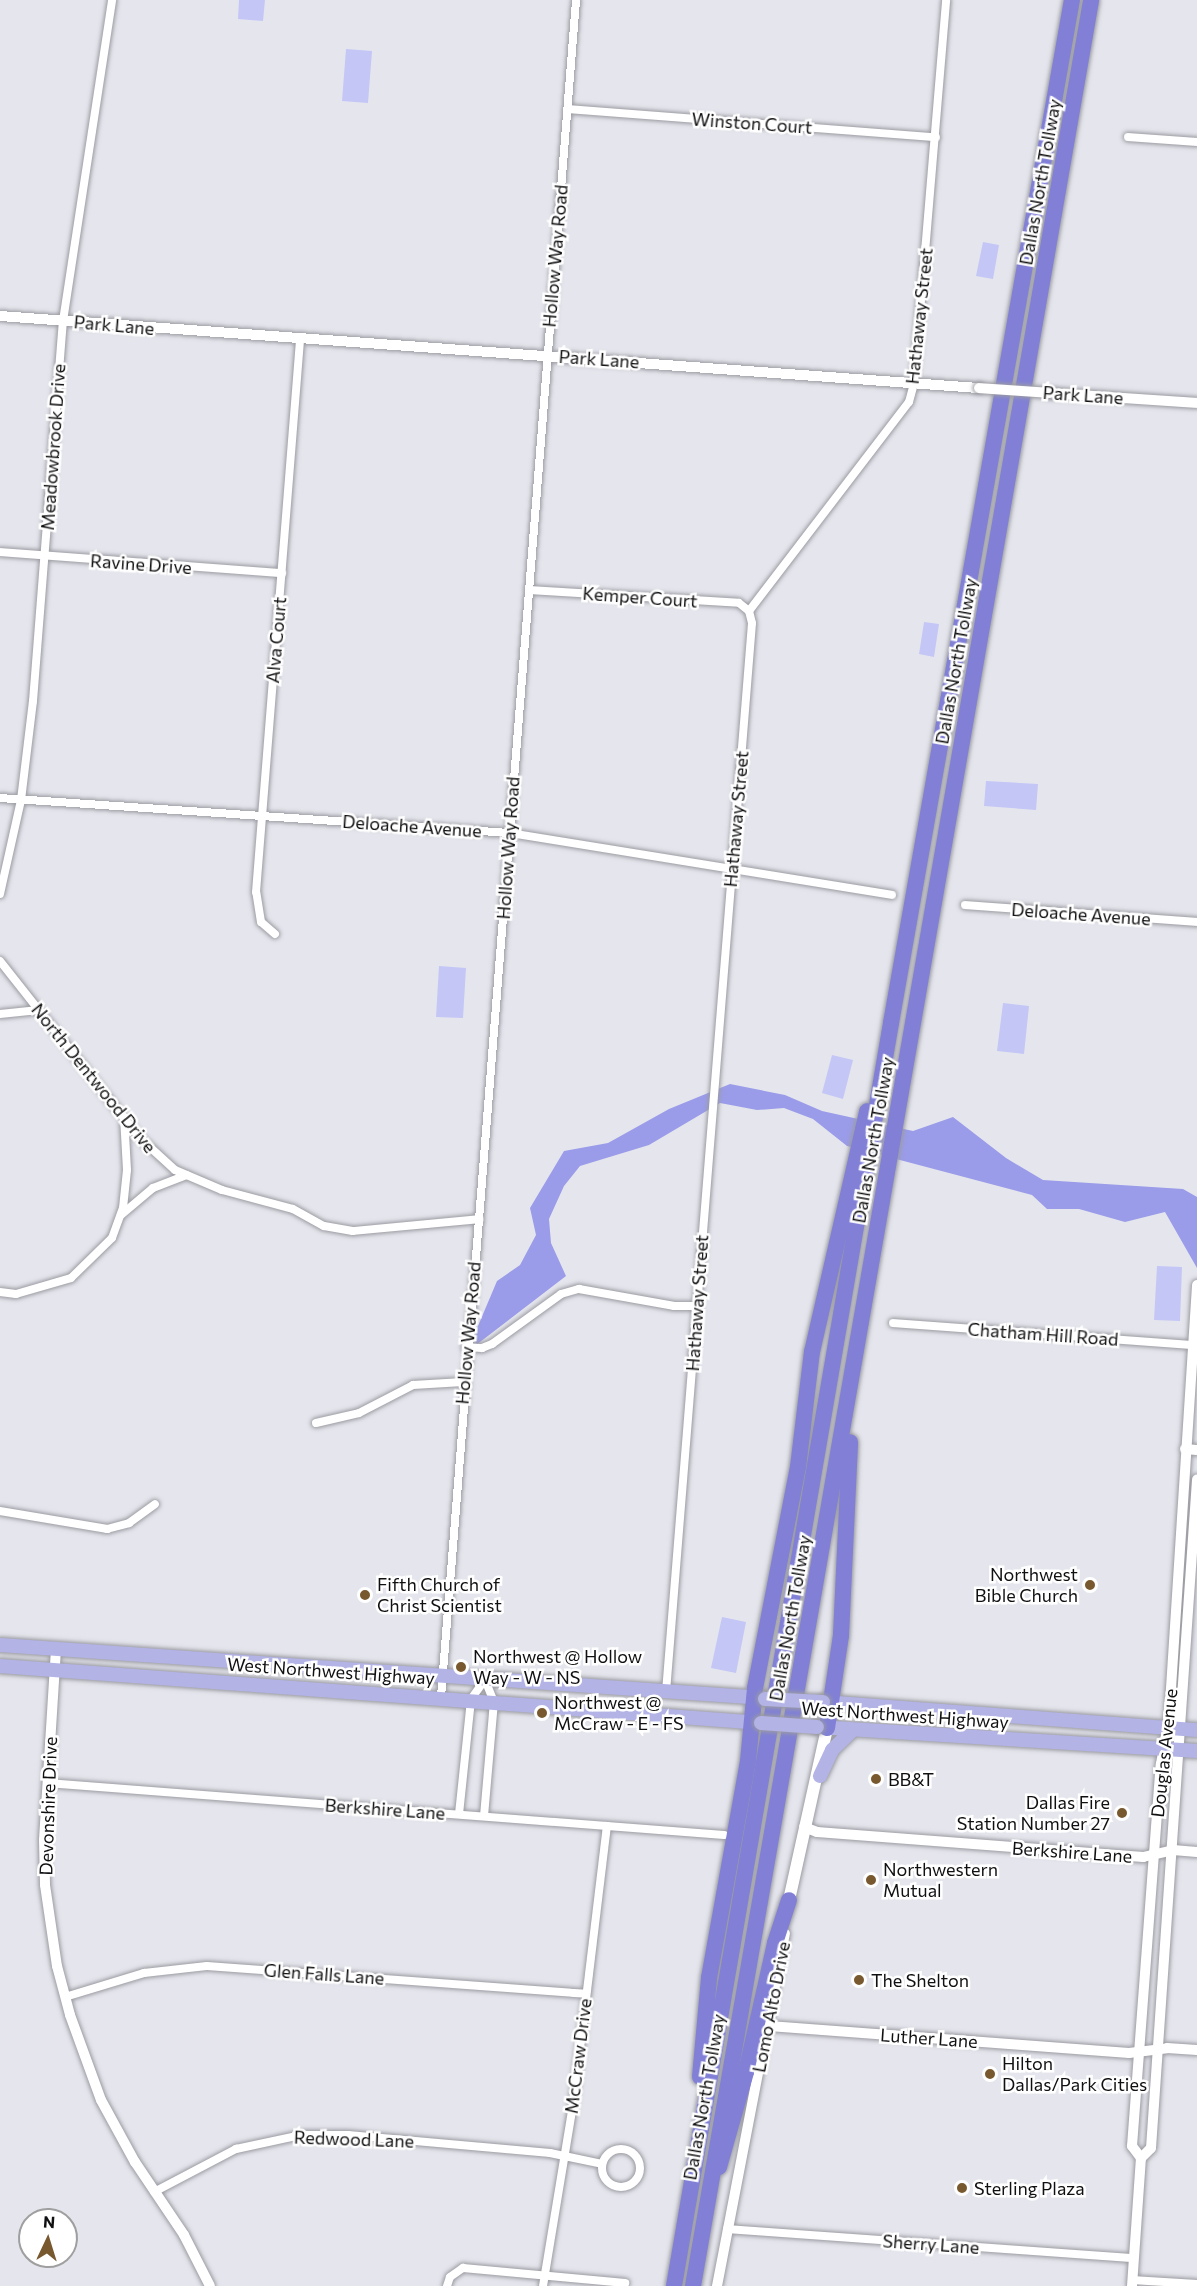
<!DOCTYPE html>
<style>
body{margin:0}
#map{position:relative;width:1197px;height:2286px;overflow:hidden;background:#e5e6ed;font-family:Commissioner,sans-serif}
div>[style]{position:absolute}
.green>*{inset:0;background:#c4c6f6}
.water>*{inset:0;background:#9a9ce9}
.roads{filter:drop-shadow(0 0 2px #9b9ba2) drop-shadow(0 0 2px #9b9ba2)}
.minor>*{height:8px;margin:-4px;padding:0 4px;transform-origin:4px;border-radius:4px;background:#fff}
.minor>.ring{margin:-4px;padding:0;box-sizing:content-box;background:none;border:8px solid #fff;border-radius:50%}
.tertiary>*{height:10px;margin:-5px;padding:0 5px;transform-origin:5px;border-radius:5px;background:#fff}
.secondary>*{height:12px;margin:-6px;padding:0 6px;transform-origin:6px;border-radius:6px;background:#fff}
.primary>*{height:14px;margin:-7px;padding:0 7px;transform-origin:7px;border-radius:7px;background:#b3b3e6}
.motorway>*{height:16px;margin:-8px;padding:0 8px;transform-origin:8px;border-radius:8px;background:#8180d6}
.bridges{filter:drop-shadow(0 0 2px #9b9ba2) drop-shadow(0 0 2px #9b9ba2)}
.tertiary-bridge>*{height:10px;margin:-5px;padding:0 5px;transform-origin:5px;border-radius:5px;background:#fff}
.primary-bridge>*{height:14px;margin:-7px;padding:0 7px;transform-origin:7px;border-radius:7px;background:#b3b3e6}
.dots>*{width:16px;height:16px;translate:-50% -50%;box-sizing:border-box;border:3px solid #fff;border-radius:50%}
span{translate:-50% -50%;white-space:nowrap;text-align:center;line-height:1.15;-webkit-text-stroke:5px #fff;paint-order:stroke}
.street-label{font-size:18px;color:#101012}
.poi-label{font-size:18px;color:#101012}
.right{translate:-100% -50%;text-align:right}
.left{translate:0 -50%;text-align:left}
.north{position:absolute;left:18px;top:2208px;width:60px;height:60px;box-sizing:border-box;background:#fff;border:2px solid #9f9fa0;border-radius:50%;rotate:4deg;font-size:16px;font-weight:700;line-height:24px;text-align:center;color:#101012}
.north::after{content:'';display:block;margin:auto;width:21px;height:27px;background:#78582e;clip-path:polygon(50% 0,100% 100%,50% 72%,0 100%)}
</style>
<div id="map">
<div class="green">
<div style="clip-path:polygon(239px 0,265px 0,263px 21px,238px 19px)"></div>
<div style="clip-path:polygon(346px 49px,372px 51px,368px 103px,342px 101px)"></div>
<div style="clip-path:polygon(983px 242px,999px 245px,993px 279px,976px 276px)"></div>
<div style="clip-path:polygon(924px 622px,939px 624px,934px 657px,919px 654px)"></div>
<div style="clip-path:polygon(986px 781px,1038px 784px,1036px 810px,984px 806px)"></div>
<div style="clip-path:polygon(439px 966px,466px 968px,463px 1018px,436px 1017px)"></div>
<div style="clip-path:polygon(1003px 1003px,1029px 1006px,1024px 1054px,997px 1051px)"></div>
<div style="clip-path:polygon(832px 1055px,853px 1060px,843px 1099px,822px 1093px)"></div>
<div style="clip-path:polygon(1157px 1266px,1182px 1267px,1180px 1321px,1154px 1320px)"></div>
<div style="clip-path:polygon(722px 1617px,746px 1622px,736px 1673px,711px 1668px)"></div>
</div>
<div class="water">
<div style="clip-path:polygon(730px 1084px,785px 1095px,822px 1111px,913px 1131px,953px 1117px,1006px 1158px,1043px 1180px,1183px 1189px,1197px 1197px,1197px 1268px,1165px 1212px,1125px 1222px,1079px 1209px,1047px 1209px,1032px 1195px,847px 1146px,813px 1119px,784px 1108px,757px 1110px,720px 1103px,649px 1145px,580px 1166px,564px 1186px,549px 1219px,551px 1243px,566px 1276px,467px 1352px,497px 1281px,520px 1265px,536px 1235px,530px 1208px,564px 1151px,608px 1143px,669px 1109px)"></div>
</div>
<div class="roads">
<div class="minor">
<div style="left:568px;top:109px;width:369px;rotate:4.4deg"></div>
<div style="left:1128px;top:137px;width:69px;rotate:4.1deg"></div>
<div style="left:0;top:552px;width:283px;rotate:4.3deg"></div>
<div style="left:529px;top:590px;width:210px;rotate:3.5deg"></div>
<div style="left:739px;top:603px;width:13px;rotate:39deg"></div>
<div style="left:0;top:798px;width:511px;rotate:3.93deg"></div>
<div style="left:510px;top:833px;width:387px;rotate:9.2deg"></div>
<div style="left:0;top:894px;width:96px;rotate:-77.4deg"></div>
<div style="left:21px;top:800px;width:100px;rotate:-83.1deg"></div>
<div style="left:33px;top:701px;width:381px;rotate:-85.5deg"></div>
<div style="left:63px;top:321px;width:325px;rotate:-81.3deg"></div>
<div style="left:965px;top:905px;width:233px;rotate:4.2deg"></div>
<div style="left:275px;top:934px;width:18px;rotate:-139deg"></div>
<div style="left:261px;top:922px;width:30px;rotate:-99deg"></div>
<div style="left:256px;top:892px;width:554px;rotate:-85.44deg"></div>
<div style="left:0;top:961px;width:226px;rotate:51.7deg"></div>
<div style="left:140px;top:1138px;width:47px;rotate:42.4deg"></div>
<div style="left:175px;top:1170px;width:51px;rotate:23.1deg"></div>
<div style="left:222px;top:1190px;width:73px;rotate:15deg"></div>
<div style="left:293px;top:1209px;width:35px;rotate:29deg"></div>
<div style="left:324px;top:1226px;width:29px;rotate:10deg"></div>
<div style="left:353px;top:1231px;width:127px;rotate:-5.4deg"></div>
<div style="left:0;top:1014px;width:39px;rotate:-6deg"></div>
<div style="left:121px;top:1215px;width:42px;rotate:-40.2deg"></div>
<div style="left:153px;top:1188px;width:36px;rotate:-21deg"></div>
<div style="left:0;top:1292px;width:16px;rotate:7deg"></div>
<div style="left:16px;top:1294px;width:57px;rotate:-16.2deg"></div>
<div style="left:71px;top:1278px;width:57px;rotate:-44.3deg"></div>
<div style="left:112px;top:1238px;width:32px;rotate:-70deg"></div>
<div style="left:123px;top:1208px;width:38px;rotate:-84deg"></div>
<div style="left:127px;top:1170px;width:53px;rotate:-93.2deg"></div>
<div style="left:893px;top:1323px;width:302px;rotate:4.2deg"></div>
<div style="left:466px;top:1347px;width:16px;rotate:4deg"></div>
<div style="left:482px;top:1348px;width:11px;rotate:-22deg"></div>
<div style="left:492px;top:1344px;width:85px;rotate:-35.9deg"></div>
<div style="left:561px;top:1294px;width:19px;rotate:-16deg"></div>
<div style="left:579px;top:1289px;width:97px;rotate:10.1deg"></div>
<div style="left:674px;top:1306px;width:22px"></div>
<div style="left:316px;top:1423px;width:44px;rotate:-13.1deg"></div>
<div style="left:359px;top:1413px;width:61px;rotate:-27.4deg"></div>
<div style="left:413px;top:1385px;width:50px;rotate:-3.4deg"></div>
<div style="left:0;top:1511px;width:109px;rotate:9.5deg"></div>
<div style="left:107px;top:1529px;width:23px;rotate:-15deg"></div>
<div style="left:129px;top:1523px;width:32px;rotate:-36deg"></div>
<div style="left:666px;top:1692px;width:1072px;rotate:-85.4deg"></div>
<div style="left:752px;top:623px;width:12px;rotate:-104deg"></div>
<div style="left:749px;top:611px;width:263px;rotate:-52.6deg"></div>
<div style="left:909px;top:402px;width:20px;rotate:-75deg"></div>
<div style="left:914px;top:383px;width:384px;rotate:-85.2deg"></div>
<div style="left:441px;top:1697px;width:1702px;rotate:-85.45deg"></div>
<div style="left:47px;top:1783px;width:679px;rotate:4.39deg"></div>
<div style="left:459px;top:1814px;width:116px;rotate:-84deg"></div>
<div style="left:471px;top:1699px;width:24px;rotate:-54deg"></div>
<div style="left:484px;top:1816px;width:114px;rotate:-85deg"></div>
<div style="left:494px;top:1702px;width:24px;rotate:-112deg"></div>
<div style="left:65px;top:1997px;width:83px;rotate:-16.9deg"></div>
<div style="left:144px;top:1973px;width:63px;rotate:-6.3deg"></div>
<div style="left:207px;top:1966px;width:380px;rotate:4.2deg"></div>
<div class="ring" style="left:602px;top:2149px;width:30px;height:30px"></div>
<div style="left:154px;top:2192px;width:93px;rotate:-27.7deg"></div>
<div style="left:236px;top:2149px;width:66px;rotate:-12.2deg"></div>
<div style="left:301px;top:2135px;width:47px"></div>
<div style="left:348px;top:2135px;width:203px;rotate:5.1deg"></div>
<div style="left:550px;top:2153px;width:53px;rotate:11.9deg"></div>
<div style="left:727px;top:2229px;width:408px;rotate:4.1deg"></div>
<div style="left:1132px;top:2280px;width:65px;rotate:3.5deg"></div>
<div style="left:447px;top:2286px;width:9px;rotate:-72deg"></div>
<div style="left:450px;top:2277px;width:16px;rotate:-35deg"></div>
<div style="left:463px;top:2268px;width:163px;rotate:5.3deg"></div>
<div style="left:543px;top:2286px;width:191px;rotate:-80.6deg"></div>
<div style="left:574px;top:2098px;width:274px;rotate:-83.1deg"></div>
</div>
<div class="tertiary">
<div style="left:0;top:316px;width:982px;rotate:4.21deg"></div>
<div style="left:1050px;top:393px;width:147px;rotate:3.9deg"></div>
<div style="left:1185px;top:1449px;width:12px;rotate:5deg"></div>
<div style="left:56px;top:1649px;width:191px;rotate:93.6deg"></div>
<div style="left:44px;top:1840px;width:45px;rotate:88.7deg"></div>
<div style="left:45px;top:1885px;width:82px;rotate:81.6deg"></div>
<div style="left:57px;top:1966px;width:51px;rotate:75.1deg"></div>
<div style="left:70px;top:2015px;width:90px;rotate:70deg"></div>
<div style="left:101px;top:2100px;width:71px;rotate:61.3deg"></div>
<div style="left:135px;top:2162px;width:88px;rotate:56.1deg"></div>
<div style="left:184px;top:2235px;width:57px;rotate:63deg"></div>
<div style="left:804px;top:1827px;width:14px;rotate:21deg"></div>
<div style="left:817px;top:1832px;width:327px;rotate:4.4deg"></div>
<div style="left:1143px;top:1857px;width:31px;rotate:-13deg"></div>
<div style="left:1173px;top:1850px;width:24px;rotate:5deg"></div>
<div style="left:769px;top:2026px;width:361px;rotate:4.3deg"></div>
<div style="left:1129px;top:2053px;width:38px;rotate:-7deg"></div>
<div style="left:1167px;top:2048px;width:30px;rotate:4deg"></div>
<div style="left:1141px;top:2158px;width:15px;rotate:-127deg"></div>
<div style="left:1132px;top:2146px;width:383px;rotate:-85.7deg"></div>
<div style="left:1161px;top:1764px;width:46px;rotate:-79.9deg"></div>
<div style="left:1169px;top:1719px;width:435px;rotate:-86.3deg"></div>
<div style="left:717px;top:2286px;width:359px;rotate:-79.1deg"></div>
<div style="left:1132px;top:2286px;width:128px;rotate:-86deg"></div>
<div style="left:1141px;top:2158px;width:14px;rotate:-45deg"></div>
<div style="left:1151px;top:2148px;width:670px;rotate:-86.06deg"></div>
</div>
<div class="secondary">
<div style="left:789px;top:1900px;width:176px;rotate:-77.5deg"></div>
</div>
<div class="primary">
<div style="left:0;top:1645px;width:765px;rotate:3.97deg"></div>
<div style="left:0;top:1666px;width:763px;rotate:4.28deg"></div>
<div style="left:823px;top:1702px;width:375px;rotate:4.3deg"></div>
<div style="left:817px;top:1727px;width:381px;rotate:3.6deg"></div>
<div style="left:820px;top:1776px;width:29px;rotate:-65deg"></div>
<div style="left:832px;top:1750px;width:29px;rotate:-44deg"></div>
</div>
<div class="motorway">
<div style="left:827px;top:1728px;width:94px;rotate:-81.4deg"></div>
<div style="left:841px;top:1635px;width:193px;rotate:-87.3deg"></div>
<div style="left:700px;top:2077px;width:99px;rotate:-84.8deg"></div>
<div style="left:709px;top:1978px;width:220px;rotate:-79.8deg"></div>
<div style="left:748px;top:1761px;width:73px;rotate:-84.5deg"></div>
<div style="left:755px;top:1688px;width:225px;rotate:-79deg"></div>
<div style="left:798px;top:1467px;width:116px;rotate:-83.1deg"></div>
<div style="left:812px;top:1352px;width:247px;rotate:-77.1deg"></div>
<div style="left:719px;top:2167px;width:99px;rotate:-74.1deg"></div>
<div style="left:746px;top:2072px;width:132px;rotate:-77.3deg"></div>
<div style="left:775px;top:1943px;width:45px;rotate:-72deg"></div>
<div style="left:674px;top:2286px;width:1282px;rotate:-80.25deg"></div>
<div style="left:891px;top:1023px;width:1039px;rotate:-79.97deg"></div>
<div style="left:693px;top:2286px;width:2320px;rotate:-80.12deg"></div>
</div>
</div>
<div class="bridges">
<div class="tertiary-bridge">
<div style="left:979px;top:388px;width:71px;rotate:4deg"></div>
</div>
<div class="primary-bridge">
<div style="left:765px;top:1699px;width:58px;rotate:3deg"></div>
<div style="left:761px;top:1723px;width:56px;rotate:4.1deg"></div>
</div>
</div>
<div class="dots">
<div style="left:1090px;top:1585px;background:#78582e"></div>
<div style="left:365px;top:1595px;background:#78582e"></div>
<div style="left:461px;top:1667px;background:#78582e"></div>
<div style="left:542px;top:1713px;background:#78582e"></div>
<div style="left:876px;top:1779px;background:#78582e"></div>
<div style="left:1122px;top:1813px;background:#78582e"></div>
<div style="left:871px;top:1880px;background:#78582e"></div>
<div style="left:859px;top:1980px;background:#78582e"></div>
<div style="left:990px;top:2074px;background:#78582e"></div>
<div style="left:962px;top:2188px;background:#78582e"></div>
</div>
<div class="street-label">
<span style="left:752px;top:123px;rotate:4deg">Winston Court</span>
<span style="left:1040px;top:182px;rotate:-80deg">Dallas North Tollway</span>
<span style="left:555px;top:256px;rotate:-85deg">Hollow Way Road</span>
<span style="left:919px;top:316px;rotate:-84deg">Hathaway Street</span>
<span style="left:114px;top:325px;rotate:5deg">Park Lane</span>
<span style="left:599px;top:359px;rotate:4deg">Park Lane</span>
<span style="left:1083px;top:395px;rotate:4deg">Park Lane</span>
<span style="left:53px;top:447px;rotate:-86deg">Meadowbrook Drive</span>
<span style="left:141px;top:564px;rotate:4deg">Ravine Drive</span>
<span style="left:640px;top:597px;rotate:4deg">Kemper Court</span>
<span style="left:276px;top:640px;rotate:-85deg">Alva Court</span>
<span style="left:956px;top:661px;rotate:-80deg">Dallas North Tollway</span>
<span style="left:736px;top:819px;rotate:-85deg">Hathaway Street</span>
<span style="left:412px;top:826px;rotate:4deg">Deloache Avenue</span>
<span style="left:508px;top:848px;rotate:-86deg">Hollow Way Road</span>
<span style="left:1081px;top:914px;rotate:4deg">Deloache Avenue</span>
<span style="left:94px;top:1078px;rotate:51deg">North Dentwood Drive</span>
<span style="left:873px;top:1140px;rotate:-80deg">Dallas North Tollway</span>
<span style="left:697px;top:1303px;rotate:-86deg">Hathaway Street</span>
<span style="left:468px;top:1333px;rotate:-85deg">Hollow Way Road</span>
<span style="left:1043px;top:1334px;rotate:4deg">Chatham Hill Road</span>
<span style="left:790px;top:1618px;rotate:-80deg">Dallas North Tollway</span>
<span style="left:331px;top:1671px;rotate:4deg">West Northwest Highway</span>
<span style="left:905px;top:1715px;rotate:4deg">West Northwest Highway</span>
<span style="left:1164px;top:1753px;rotate:-84deg">Douglas Avenue</span>
<span style="left:48px;top:1806px;rotate:-88deg">Devonshire Drive</span>
<span style="left:385px;top:1809px;rotate:4deg">Berkshire Lane</span>
<span style="left:1072px;top:1852px;rotate:4deg">Berkshire Lane</span>
<span style="left:324px;top:1974px;rotate:4deg">Glen Falls Lane</span>
<span style="left:771px;top:2007px;rotate:-79deg">Lomo Alto Drive</span>
<span style="left:929px;top:2038px;rotate:4deg">Luther Lane</span>
<span style="left:578px;top:2056px;rotate:-83deg">McCraw Drive</span>
<span style="left:704px;top:2097px;rotate:-80deg">Dallas North Tollway</span>
<span style="left:354px;top:2139px;rotate:2deg">Redwood Lane</span>
<span style="left:931px;top:2244px;rotate:4deg">Sherry Lane</span>
</div>
<div class="poi-label">
<span class="right" style="left:1078px;top:1585px">Northwest<br>Bible Church</span>
<span class="left" style="left:377px;top:1595px">Fifth Church of<br>Christ Scientist</span>
<span class="left" style="left:473px;top:1667px">Northwest @ Hollow<br>Way - W - NS</span>
<span class="left" style="left:554px;top:1713px">Northwest @<br>McCraw - E - FS</span>
<span class="left" style="left:888px;top:1779px">BB&amp;T</span>
<span class="right" style="left:1110px;top:1813px">Dallas Fire<br>Station Number 27</span>
<span class="left" style="left:883px;top:1880px">Northwestern<br>Mutual</span>
<span class="left" style="left:871px;top:1980px">The Shelton</span>
<span class="left" style="left:1002px;top:2074px">Hilton<br>Dallas/Park Cities</span>
<span class="left" style="left:974px;top:2188px">Sterling Plaza</span>
</div>
<div class="north">N</div>
</div>
